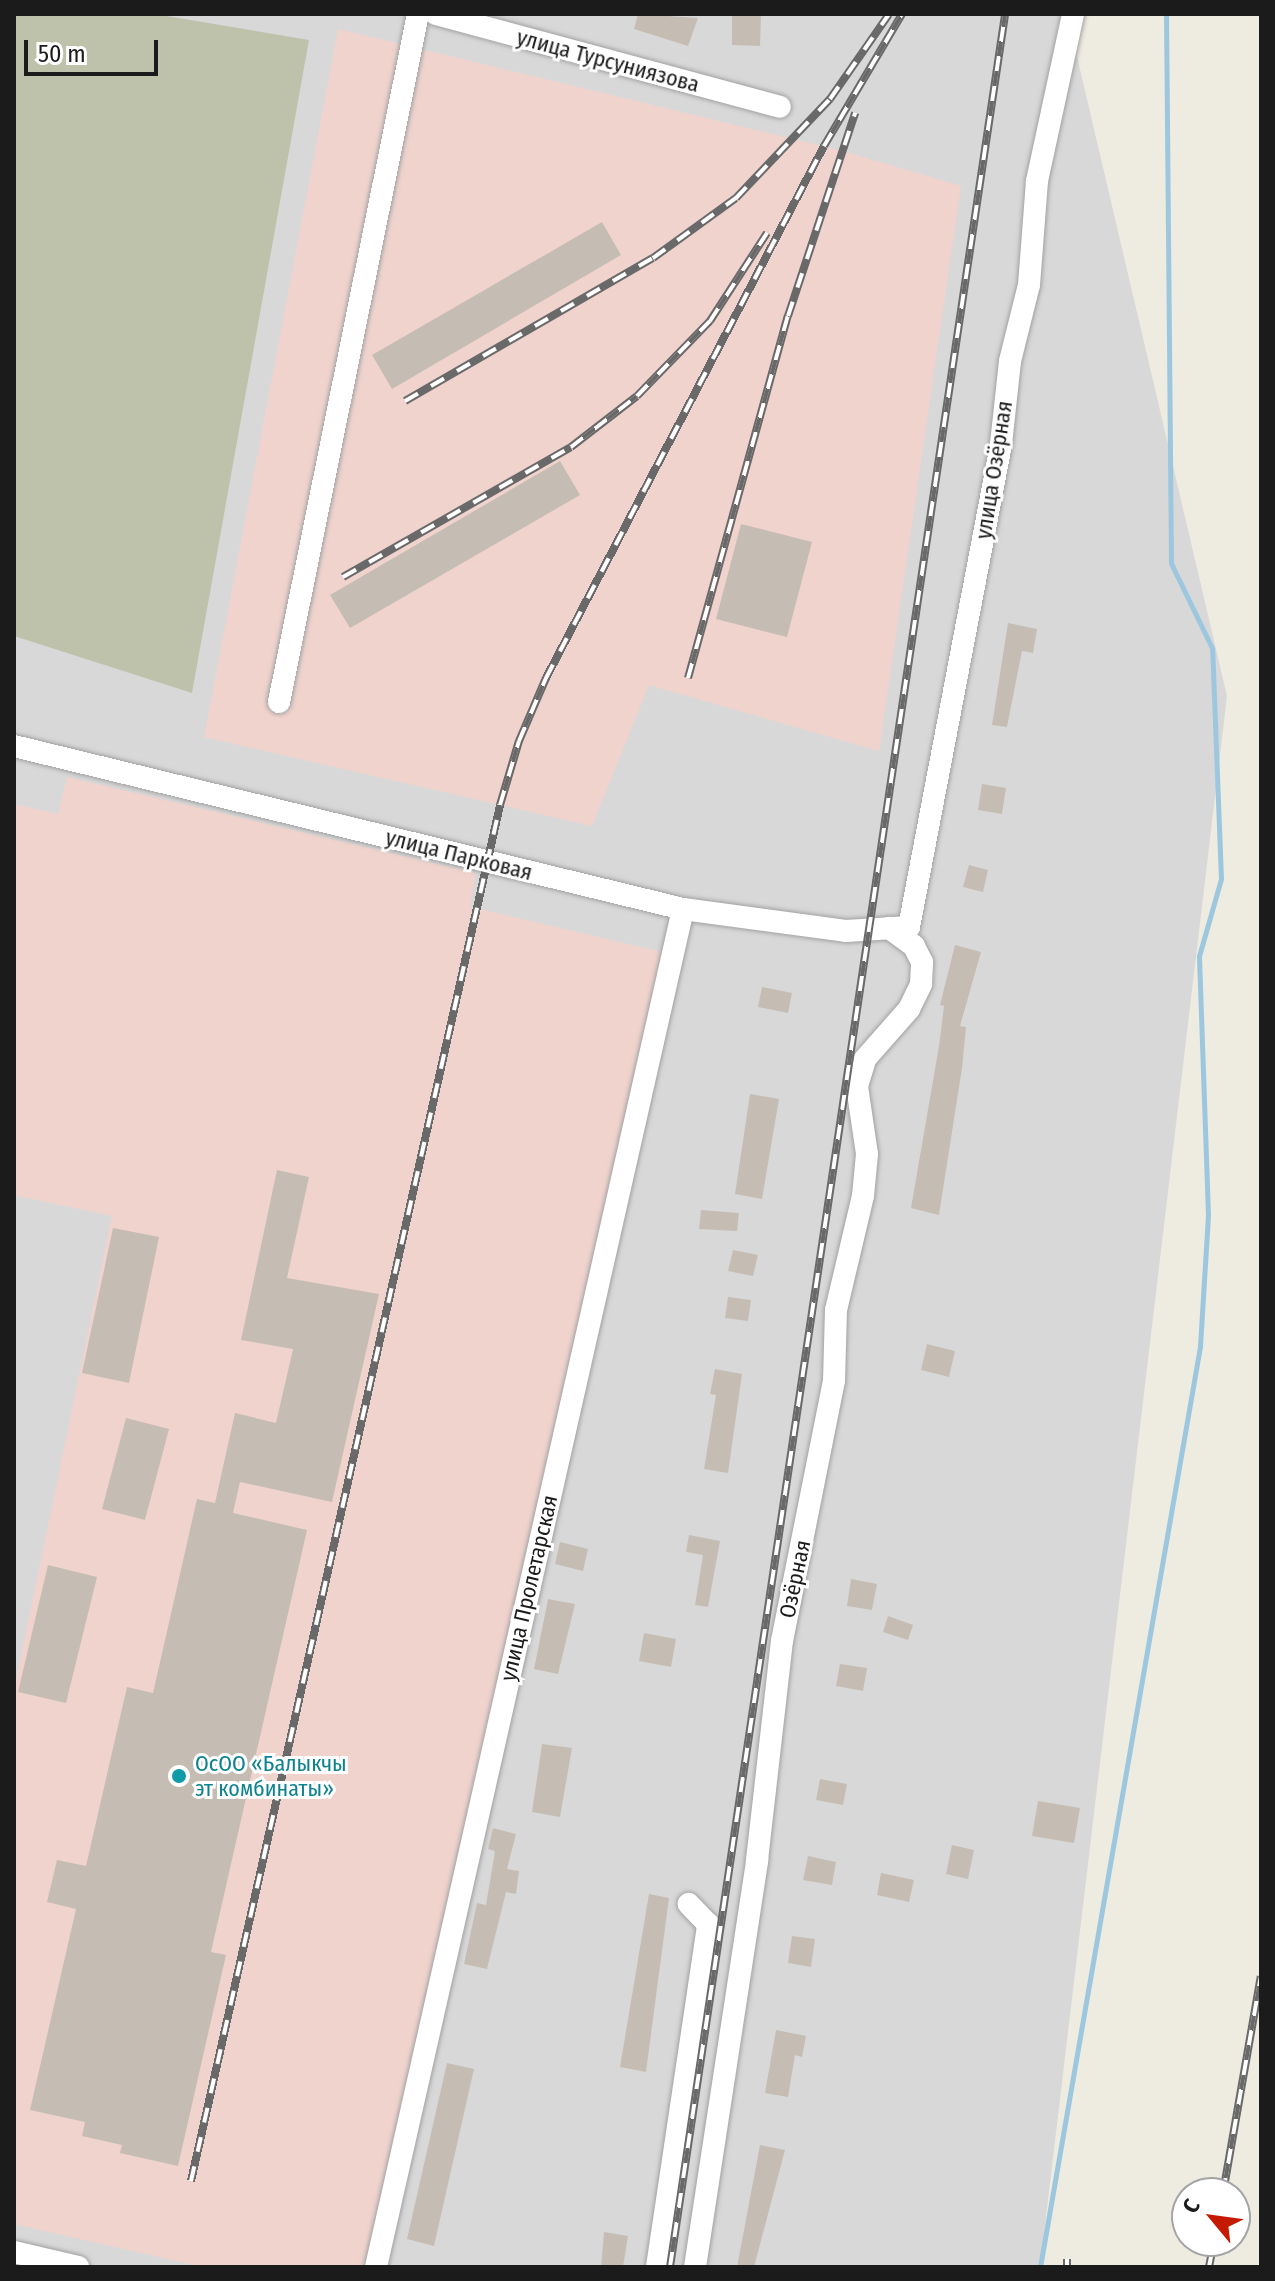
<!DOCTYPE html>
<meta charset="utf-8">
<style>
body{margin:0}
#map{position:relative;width:1275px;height:2281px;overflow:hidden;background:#eeebe0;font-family:"Fira Sans Condensed",sans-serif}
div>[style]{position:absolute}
.residential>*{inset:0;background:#d9d8d8}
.commercial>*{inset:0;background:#f0d3cd}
.construction>*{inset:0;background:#bfc2ab}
.stream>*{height:5px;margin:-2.5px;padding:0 2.5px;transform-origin:2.5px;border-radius:2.5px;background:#9dc7de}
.building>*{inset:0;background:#c5bdb3}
.roads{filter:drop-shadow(0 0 2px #a2a2a2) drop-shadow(0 0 2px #a2a2a2)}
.minor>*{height:22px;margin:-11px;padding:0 11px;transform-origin:11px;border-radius:11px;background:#fff}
.rail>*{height:8px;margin-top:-4px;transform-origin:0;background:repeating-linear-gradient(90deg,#fff 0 15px,#696969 0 30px);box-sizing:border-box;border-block:2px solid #696969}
.dots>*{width:22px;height:22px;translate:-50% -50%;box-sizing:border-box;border:4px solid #fff;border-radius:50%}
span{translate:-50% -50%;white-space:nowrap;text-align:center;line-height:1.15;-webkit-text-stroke:6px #fff;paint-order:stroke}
.street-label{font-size:22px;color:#1b1b1b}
.culture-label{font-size:22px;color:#0d838f}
.left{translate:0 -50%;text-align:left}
.frame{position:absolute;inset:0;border:16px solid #1b1b1b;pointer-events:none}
.north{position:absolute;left:1171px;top:2177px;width:80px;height:80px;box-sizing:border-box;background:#fff;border:2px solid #a4a4a4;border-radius:50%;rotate:299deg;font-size:22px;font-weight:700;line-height:32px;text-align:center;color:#1b1b1b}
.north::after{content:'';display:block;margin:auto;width:28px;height:36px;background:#c61a00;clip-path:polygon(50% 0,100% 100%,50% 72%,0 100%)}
.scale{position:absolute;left:24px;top:40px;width:134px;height:36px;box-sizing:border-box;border:4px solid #1b1b1b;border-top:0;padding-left:10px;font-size:24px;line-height:28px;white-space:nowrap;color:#1b1b1b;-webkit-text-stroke:6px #fff;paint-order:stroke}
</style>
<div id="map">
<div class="residential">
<div style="clip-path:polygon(14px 14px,1067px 14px,1227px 696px,1040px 2267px,14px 2267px)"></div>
</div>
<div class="commercial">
<div style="clip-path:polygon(338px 29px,839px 150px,961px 186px,879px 751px,649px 685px,592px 826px,204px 737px)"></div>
<div style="clip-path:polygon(67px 777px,476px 873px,470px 907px,667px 953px,367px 2267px,203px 2267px,14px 2224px,14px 1690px,112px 1216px,14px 1195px,14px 804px,58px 814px)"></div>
</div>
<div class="construction">
<div style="clip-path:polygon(14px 14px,155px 14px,309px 40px,192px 693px,14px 636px)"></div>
</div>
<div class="stream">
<div style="left:1040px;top:2267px;width:935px;rotate:-80.14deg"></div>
<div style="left:1200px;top:1346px;width:131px;rotate:-86.5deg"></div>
<div style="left:1208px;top:1215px;width:259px;rotate:-92deg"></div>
<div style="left:1199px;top:956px;width:80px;rotate:-74.1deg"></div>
<div style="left:1221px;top:879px;width:231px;rotate:-92.2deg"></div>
<div style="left:1212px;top:648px;width:94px;rotate:-115.8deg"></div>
<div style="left:1171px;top:563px;width:549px;rotate:-90.52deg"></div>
</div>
<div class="building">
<div style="clip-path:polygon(638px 14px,698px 18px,688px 46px,634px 29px)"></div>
<div style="clip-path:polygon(732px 15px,761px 15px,760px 46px,732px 45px)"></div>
<div style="clip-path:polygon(602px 222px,621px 255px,392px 389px,372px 355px)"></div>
<div style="clip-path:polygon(560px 461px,580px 495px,350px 628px,330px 595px)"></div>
<div style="clip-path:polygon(741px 524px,812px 542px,787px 637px,716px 619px)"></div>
<div style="clip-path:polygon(1008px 623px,1037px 629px,1033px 653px,1022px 651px,1007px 727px,992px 725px)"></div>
<div style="clip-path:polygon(982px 784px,1006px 788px,1002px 814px,978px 810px)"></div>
<div style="clip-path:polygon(969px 865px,988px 870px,983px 892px,963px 887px)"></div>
<div style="clip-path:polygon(955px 945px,981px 952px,960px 1026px,966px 1027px,962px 1068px,939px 1215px,911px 1208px,939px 1046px,944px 1006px,940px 1005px)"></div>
<div style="clip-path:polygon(762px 987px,792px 993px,788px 1013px,758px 1007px)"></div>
<div style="clip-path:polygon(750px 1094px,779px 1099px,762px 1199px,735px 1194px)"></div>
<div style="clip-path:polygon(277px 1170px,309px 1177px,287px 1278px,379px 1294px,332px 1502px,240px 1482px,233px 1513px,307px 1530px,211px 1952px,226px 1955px,178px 2166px,120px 2153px,122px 2145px,82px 2136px,85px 2122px,30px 2110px,76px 1909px,47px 1902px,57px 1860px,86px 1866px,127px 1687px,153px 1693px,197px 1499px,215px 1503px,235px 1413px,276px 1423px,293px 1349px,241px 1340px)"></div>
<div style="clip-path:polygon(701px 1210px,739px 1213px,737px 1231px,699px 1229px)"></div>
<div style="clip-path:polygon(113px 1228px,159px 1237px,129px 1383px,82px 1373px)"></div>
<div style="clip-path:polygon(733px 1250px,758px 1255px,753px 1276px,728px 1271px)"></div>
<div style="clip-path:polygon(728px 1297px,751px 1300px,748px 1321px,725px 1318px)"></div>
<div style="clip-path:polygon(927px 1344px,955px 1351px,949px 1377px,921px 1370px)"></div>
<div style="clip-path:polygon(715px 1369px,742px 1374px,728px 1473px,704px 1469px,716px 1395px,710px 1394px)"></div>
<div style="clip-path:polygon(126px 1418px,169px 1429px,145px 1520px,102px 1509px)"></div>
<div style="clip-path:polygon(689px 1535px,720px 1541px,708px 1607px,695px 1605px,703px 1555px,686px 1552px)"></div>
<div style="clip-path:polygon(560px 1542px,588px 1549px,583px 1571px,555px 1564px)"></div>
<div style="clip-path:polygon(48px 1565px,97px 1577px,66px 1703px,18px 1692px)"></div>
<div style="clip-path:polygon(851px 1579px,877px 1584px,872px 1610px,847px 1606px)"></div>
<div style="clip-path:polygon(548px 1599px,575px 1604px,558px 1674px,534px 1669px)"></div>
<div style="clip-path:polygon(888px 1616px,913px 1625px,908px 1640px,883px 1632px)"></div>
<div style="clip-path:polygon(644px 1633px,676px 1639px,671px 1667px,639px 1661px)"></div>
<div style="clip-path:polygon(840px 1664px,867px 1668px,863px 1691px,836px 1686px)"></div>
<div style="clip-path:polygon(542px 1744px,572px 1748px,560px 1817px,532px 1812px)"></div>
<div style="clip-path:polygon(820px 1779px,847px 1784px,843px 1805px,816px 1800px)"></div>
<div style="clip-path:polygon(1038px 1801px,1080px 1808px,1074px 1843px,1032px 1836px)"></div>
<div style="clip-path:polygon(493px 1828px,516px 1834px,507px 1869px,519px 1871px,516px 1894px,506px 1892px,487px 1969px,464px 1964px,477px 1903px,486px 1905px,495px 1851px,488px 1849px)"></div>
<div style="clip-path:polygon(952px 1845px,974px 1850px,968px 1879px,946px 1874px)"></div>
<div style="clip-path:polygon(808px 1856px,836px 1862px,832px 1885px,803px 1880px)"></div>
<div style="clip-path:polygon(881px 1873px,914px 1880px,909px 1902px,877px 1895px)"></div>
<div style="clip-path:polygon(649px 1894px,669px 1898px,646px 2072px,620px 2067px)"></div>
<div style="clip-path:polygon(792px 1936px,815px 1939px,811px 1967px,788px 1963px)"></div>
<div style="clip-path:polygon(776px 2030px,806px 2036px,802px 2057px,795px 2055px,788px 2097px,765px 2093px)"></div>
<div style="clip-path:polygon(447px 2063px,474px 2069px,434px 2246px,407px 2239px)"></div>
<div style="clip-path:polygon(760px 2145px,785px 2150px,754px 2267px,737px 2267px)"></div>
<div style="clip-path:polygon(604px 2232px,628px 2236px,623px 2267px,601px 2267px)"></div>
</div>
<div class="roads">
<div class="minor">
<div style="left:436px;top:14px;width:356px;rotate:15.1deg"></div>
<div style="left:279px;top:702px;width:702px;rotate:-78.58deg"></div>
<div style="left:14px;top:746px;width:689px;rotate:13.69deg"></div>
<div style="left:683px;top:909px;width:164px;rotate:7.7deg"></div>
<div style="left:846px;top:931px;width:63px;rotate:-3.6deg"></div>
<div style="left:909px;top:927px;width:492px;rotate:-79.2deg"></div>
<div style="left:1001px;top:444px;width:83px;rotate:-83.8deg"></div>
<div style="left:1010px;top:361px;width:78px;rotate:-76deg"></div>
<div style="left:1029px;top:285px;width:104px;rotate:-85.6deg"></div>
<div style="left:1037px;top:181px;width:171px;rotate:-77.8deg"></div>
<div style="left:14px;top:2252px;width:66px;rotate:13.2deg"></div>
<div style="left:376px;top:2267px;width:1392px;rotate:-77.26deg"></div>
<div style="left:657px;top:2267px;width:347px;rotate:-81.5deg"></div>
<div style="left:708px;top:1924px;width:28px;rotate:-134deg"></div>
<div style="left:695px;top:2267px;width:412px;rotate:-81.3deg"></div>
<div style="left:757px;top:1860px;width:220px;rotate:-83.5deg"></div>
<div style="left:782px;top:1641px;width:265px;rotate:-78.7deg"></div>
<div style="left:834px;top:1381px;width:71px;rotate:-88.4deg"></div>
<div style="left:836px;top:1310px;width:117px;rotate:-76.7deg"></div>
<div style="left:863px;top:1196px;width:42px;rotate:-84.6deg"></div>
<div style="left:867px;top:1154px;width:69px;rotate:-98.4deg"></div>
<div style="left:857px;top:1086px;width:28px;rotate:-73deg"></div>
<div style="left:865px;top:1059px;width:67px;rotate:-48.7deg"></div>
<div style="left:909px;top:1009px;width:28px;rotate:-64deg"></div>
<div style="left:921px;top:984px;width:22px;rotate:-87deg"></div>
<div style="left:922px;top:962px;width:18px;rotate:-117deg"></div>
<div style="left:914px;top:946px;width:31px;rotate:-144deg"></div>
</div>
</div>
<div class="rail">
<div style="left:405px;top:401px;width:286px;rotate:-30deg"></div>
<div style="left:653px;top:258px;width:102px;rotate:-35.9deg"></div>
<div style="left:736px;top:198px;width:137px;rotate:-46.5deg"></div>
<div style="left:830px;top:99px;width:103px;rotate:-55.2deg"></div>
<div style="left:343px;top:577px;width:262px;rotate:-29.7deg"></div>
<div style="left:571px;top:447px;width:83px;rotate:-37.7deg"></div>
<div style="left:637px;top:396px;width:105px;rotate:-45.8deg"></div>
<div style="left:710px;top:321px;width:105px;rotate:-57.1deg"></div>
<div style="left:688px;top:678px;width:376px;rotate:-74.6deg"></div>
<div style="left:788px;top:316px;width:214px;rotate:-71.7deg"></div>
<div style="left:191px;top:2181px;width:1410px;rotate:-77.34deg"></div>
<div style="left:500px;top:805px;width:67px;rotate:-73.5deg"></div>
<div style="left:519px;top:741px;width:69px;rotate:-66.8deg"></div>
<div style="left:546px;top:678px;width:600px;rotate:-62.41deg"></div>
<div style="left:824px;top:146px;width:153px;rotate:-59.4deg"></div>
<div style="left:1223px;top:2193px;width:220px;rotate:-80.1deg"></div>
<div style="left:1067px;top:2259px;width:8px;rotate:90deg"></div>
<div style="left:670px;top:2267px;width:2278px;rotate:-81.54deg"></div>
<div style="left:1209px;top:2267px;width:26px;rotate:-79deg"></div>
</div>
<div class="dots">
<div style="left:179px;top:1776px;background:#0f9aa8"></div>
</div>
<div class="street-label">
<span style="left:608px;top:61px;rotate:15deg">улица Турсуниязова</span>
<span style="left:994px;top:470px;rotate:-81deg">улица Озёрная</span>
<span style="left:459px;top:855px;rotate:14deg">улица Парковая</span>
<span style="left:795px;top:1579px;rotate:-78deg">Озёрная</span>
<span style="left:529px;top:1588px;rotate:-77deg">улица Пролетарская</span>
</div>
<div class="culture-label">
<span class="left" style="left:195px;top:1776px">ОсОО «Балыкчы<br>эт комбинаты»</span>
</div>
<div class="frame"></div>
<div class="north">С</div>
<div class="scale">50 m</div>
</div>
